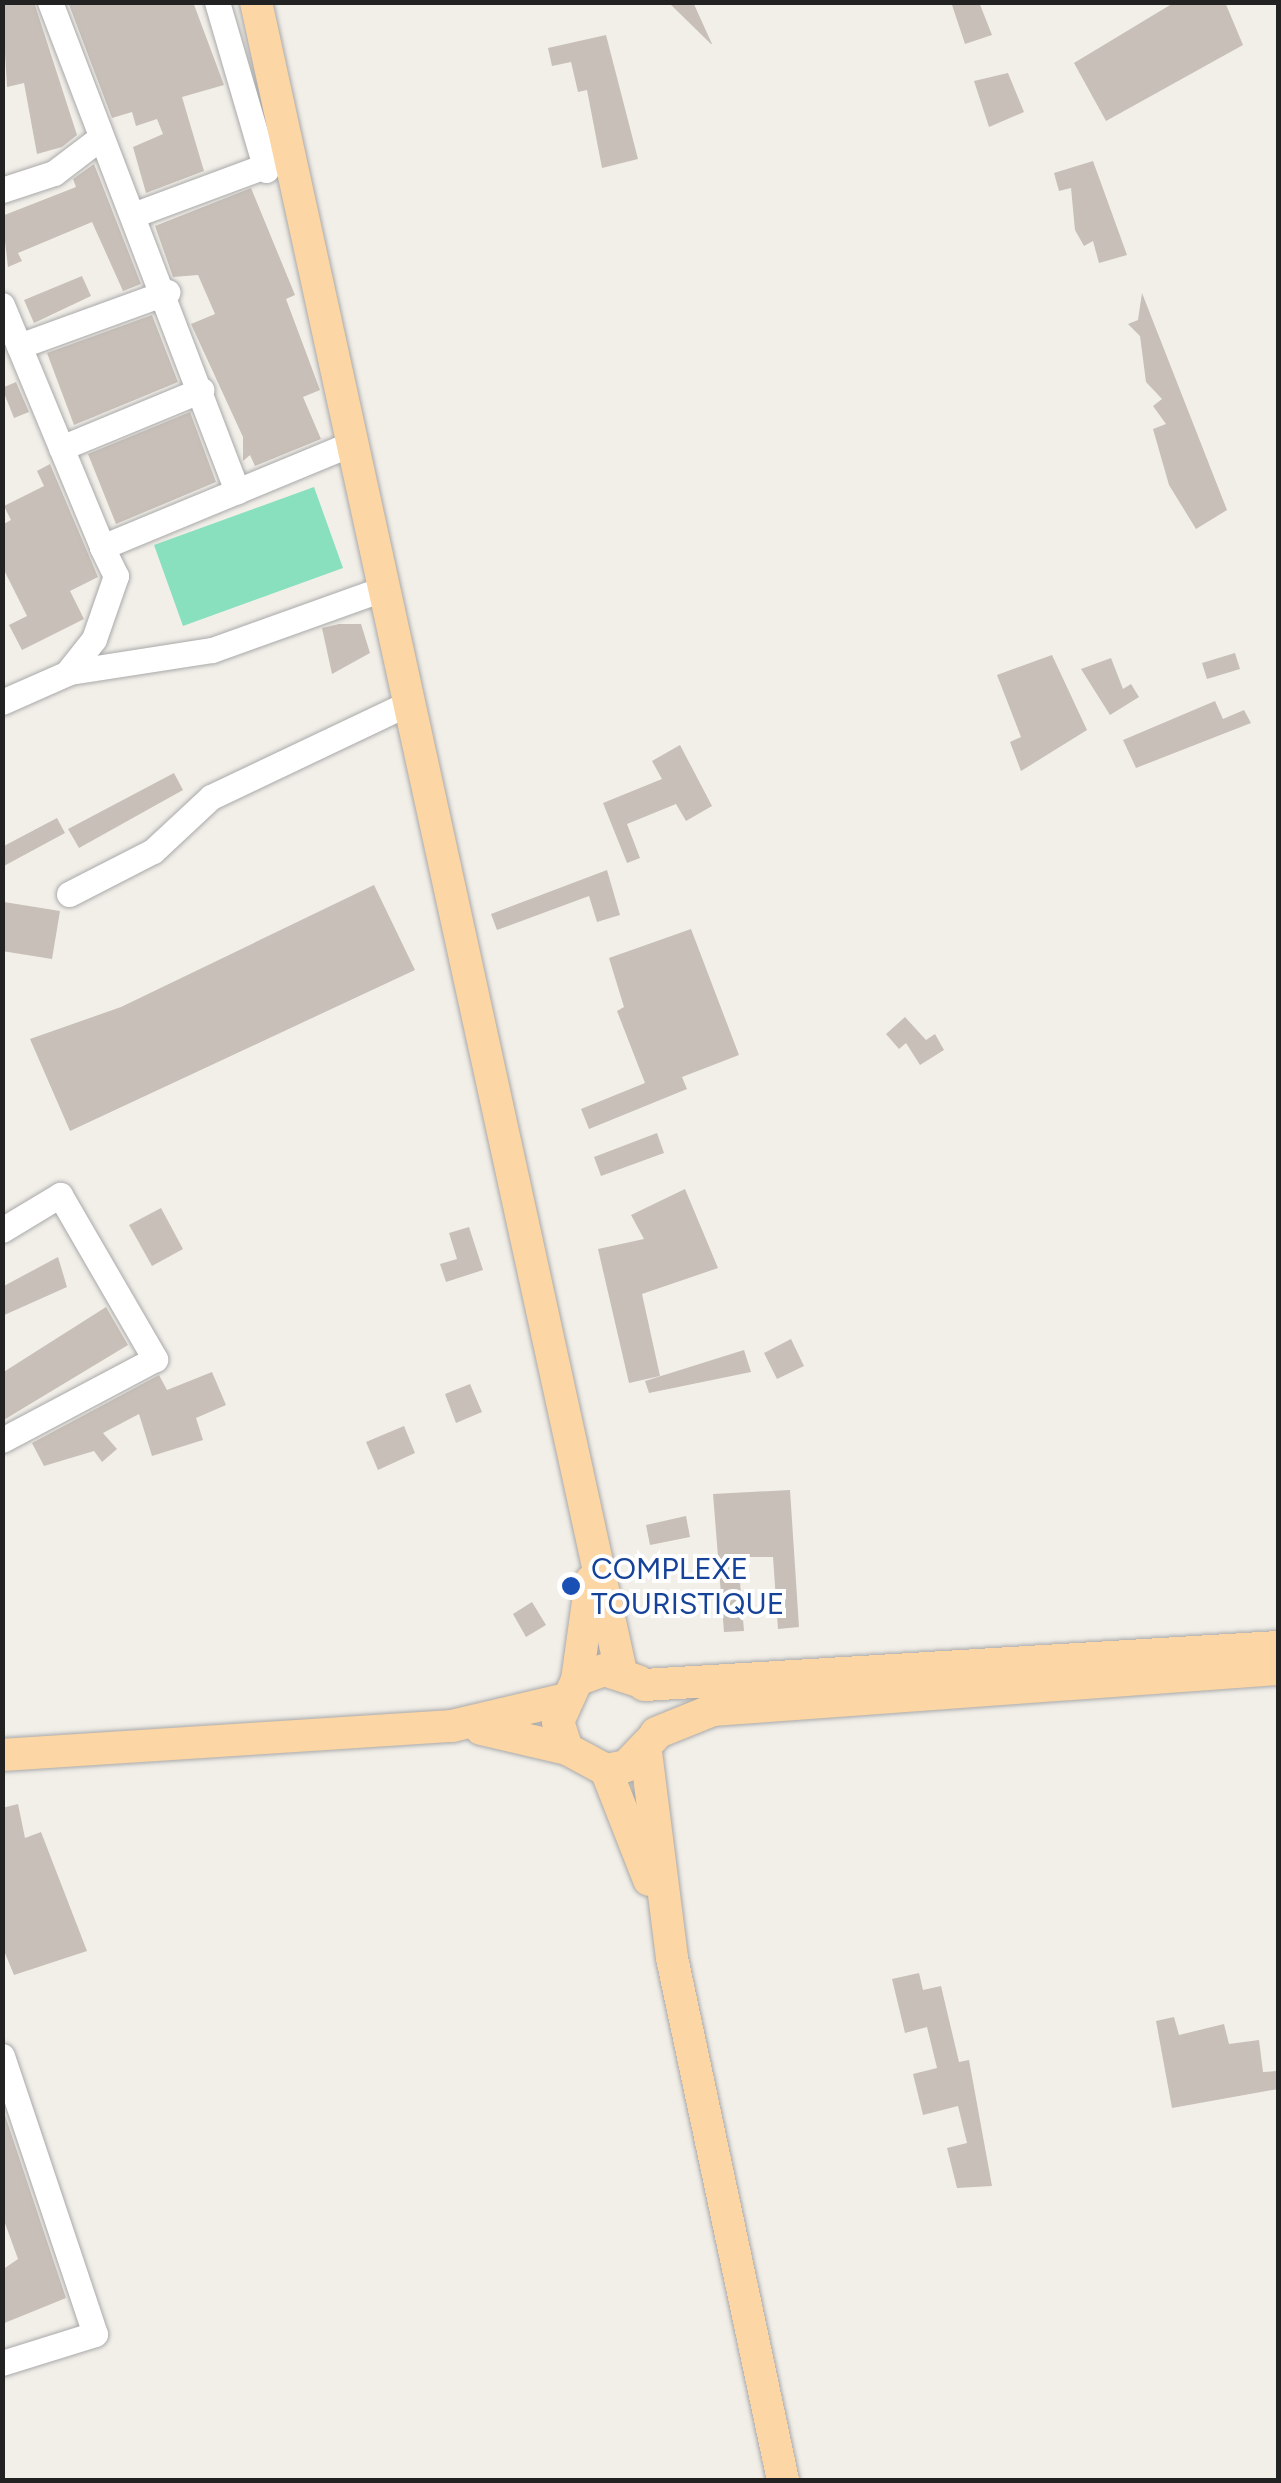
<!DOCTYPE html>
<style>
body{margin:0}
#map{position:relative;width:1281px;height:2483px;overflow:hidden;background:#f2efe9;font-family:Figtree,sans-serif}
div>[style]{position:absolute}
.pitch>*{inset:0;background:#88e0be}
.building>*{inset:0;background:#c7bfb8}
.roads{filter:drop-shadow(0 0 2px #a9a9a9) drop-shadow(0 0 2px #a9a9a9)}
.minor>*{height:25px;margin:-12.5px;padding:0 12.5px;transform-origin:12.5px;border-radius:12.5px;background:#fff}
.major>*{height:32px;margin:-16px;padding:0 16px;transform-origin:16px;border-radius:16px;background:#fcd6a4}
.dots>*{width:28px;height:28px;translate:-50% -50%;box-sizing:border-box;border:5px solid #fff;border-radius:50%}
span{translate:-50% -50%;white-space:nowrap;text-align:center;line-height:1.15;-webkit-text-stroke:8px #fff;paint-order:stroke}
.transit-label{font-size:30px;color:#164399}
.left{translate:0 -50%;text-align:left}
.frame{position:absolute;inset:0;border:5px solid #222;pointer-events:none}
</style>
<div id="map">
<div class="pitch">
<div style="clip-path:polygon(314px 487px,343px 568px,183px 626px,154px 545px)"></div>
</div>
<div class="building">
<div style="clip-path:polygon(2px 2px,34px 2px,77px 135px,62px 147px,37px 154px,24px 83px,7px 87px)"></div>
<div style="clip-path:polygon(68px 2px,193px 2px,224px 85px,182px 97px,204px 171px,146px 193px,133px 147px,163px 134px,157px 119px,136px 126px,132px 112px,112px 118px)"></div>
<div style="clip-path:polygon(668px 2px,693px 2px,712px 44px,711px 44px)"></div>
<div style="clip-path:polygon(951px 2px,979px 2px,992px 35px,965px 44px)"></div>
<div style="clip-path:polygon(1175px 2px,1225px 2px,1243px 45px,1106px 121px,1074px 63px)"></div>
<div style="clip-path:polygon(606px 35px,638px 159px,602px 168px,587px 90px,578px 92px,571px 62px,552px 66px,548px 48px)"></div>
<div style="clip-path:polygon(1008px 73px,1024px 112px,989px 127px,974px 81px)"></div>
<div style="clip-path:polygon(1093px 161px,1127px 255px,1099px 263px,1093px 241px,1084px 246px,1075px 230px,1071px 188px,1059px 191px,1054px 173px)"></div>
<div style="clip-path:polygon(94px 164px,141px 284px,123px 291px,92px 222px,18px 253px,22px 261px,8px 267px,2px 216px,76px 187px,73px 179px)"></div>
<div style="clip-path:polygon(251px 188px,295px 295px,286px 299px,320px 390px,303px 397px,321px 439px,255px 466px,250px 455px,243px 461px,243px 437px,191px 324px,215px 314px,198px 275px,173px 277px,155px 226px)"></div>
<div style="clip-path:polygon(82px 276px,91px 296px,34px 323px,24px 300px)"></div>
<div style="clip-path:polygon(1142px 293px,1227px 510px,1196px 529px,1169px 485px,1153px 429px,1166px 424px,1153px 406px,1162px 399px,1146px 382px,1140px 336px,1128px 324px,1138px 320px)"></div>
<div style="clip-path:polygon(152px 315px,178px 382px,74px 425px,47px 353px)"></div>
<div style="clip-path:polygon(16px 382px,29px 412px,14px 418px,2px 388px)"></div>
<div style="clip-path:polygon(190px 412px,216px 482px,116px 524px,88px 454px)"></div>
<div style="clip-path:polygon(50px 464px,98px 577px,70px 591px,84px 619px,22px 650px,9px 625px,27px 616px,2px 566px,2px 525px,11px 520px,4px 506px,44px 486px,37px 471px)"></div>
<div style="clip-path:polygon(339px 624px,361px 624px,370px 653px,332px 674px,322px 628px)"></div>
<div style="clip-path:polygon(1235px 653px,1240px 669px,1207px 679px,1202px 663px)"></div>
<div style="clip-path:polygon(1052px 655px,1087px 730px,1021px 771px,1010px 742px,1021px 737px,997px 675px)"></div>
<div style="clip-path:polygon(1111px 658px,1123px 689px,1131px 684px,1139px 697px,1110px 715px,1081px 669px)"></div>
<div style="clip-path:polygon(1215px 701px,1223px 719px,1244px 710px,1251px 723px,1136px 768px,1123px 740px)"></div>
<div style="clip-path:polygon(680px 745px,712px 806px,686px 821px,676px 804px,627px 824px,640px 858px,627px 863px,603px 803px,662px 779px,652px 761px)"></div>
<div style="clip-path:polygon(174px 773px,183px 790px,79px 848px,68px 829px)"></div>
<div style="clip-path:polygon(57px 818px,65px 833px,2px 867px,2px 847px)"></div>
<div style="clip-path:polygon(607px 870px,620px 915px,597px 922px,589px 896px,497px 930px,491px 914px)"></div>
<div style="clip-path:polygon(374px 885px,415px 970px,70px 1131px,30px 1039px,121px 1007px)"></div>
<div style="clip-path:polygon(4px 902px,60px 911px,52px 959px,2px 951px)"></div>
<div style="clip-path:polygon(691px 929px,739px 1055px,682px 1077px,687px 1089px,589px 1129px,581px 1109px,645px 1083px,617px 1011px,624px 1007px,609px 958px)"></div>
<div style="clip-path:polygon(905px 1017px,926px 1040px,935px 1034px,944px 1050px,920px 1065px,906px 1043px,899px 1049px,886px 1034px)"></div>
<div style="clip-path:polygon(657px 1133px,664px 1153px,601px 1176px,594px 1157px)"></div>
<div style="clip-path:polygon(685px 1189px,718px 1268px,642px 1294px,660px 1376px,629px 1383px,598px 1249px,644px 1239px,631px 1215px)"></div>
<div style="clip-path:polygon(161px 1208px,183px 1249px,152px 1266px,129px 1225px)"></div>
<div style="clip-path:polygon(469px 1227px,483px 1270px,446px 1282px,440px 1264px,457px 1259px,449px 1233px)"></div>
<div style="clip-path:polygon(58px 1257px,67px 1287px,2px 1316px,2px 1287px)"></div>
<div style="clip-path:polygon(106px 1307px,128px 1345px,2px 1421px,2px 1373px)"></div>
<div style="clip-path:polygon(791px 1339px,804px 1366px,777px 1379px,764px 1353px)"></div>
<div style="clip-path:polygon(744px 1350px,751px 1372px,649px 1393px,645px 1381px)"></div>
<div style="clip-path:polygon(212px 1372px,226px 1405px,196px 1418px,203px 1440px,152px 1456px,139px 1414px,103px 1433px,117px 1449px,102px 1462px,94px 1451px,44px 1466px,32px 1443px,159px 1375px,167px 1390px)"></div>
<div style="clip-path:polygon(470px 1384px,482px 1412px,456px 1423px,445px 1394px)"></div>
<div style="clip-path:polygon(404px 1426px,415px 1453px,378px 1470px,366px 1442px)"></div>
<div style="clip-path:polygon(790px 1490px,799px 1627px,778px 1629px,773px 1557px,738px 1557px,744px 1631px,724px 1632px,713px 1494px)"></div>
<div style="clip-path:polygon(686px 1516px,690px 1537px,650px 1545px,646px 1525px)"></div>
<div style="clip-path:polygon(532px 1602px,546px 1625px,526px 1637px,513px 1614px)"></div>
<div style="clip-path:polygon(18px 1804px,25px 1838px,41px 1832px,87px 1951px,14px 1975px,2px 1946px,2px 1808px)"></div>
<div style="clip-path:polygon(919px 1973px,923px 1990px,941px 1986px,959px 2062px,969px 2060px,992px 2186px,957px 2188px,947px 2148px,967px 2143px,958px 2106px,923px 2115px,913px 2074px,937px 2068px,927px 2027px,905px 2033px,892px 1979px)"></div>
<div style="clip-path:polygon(1174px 2017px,1179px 2035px,1224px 2024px,1229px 2044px,1259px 2040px,1263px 2072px,1278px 2071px,1278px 2089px,1172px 2108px,1156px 2021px)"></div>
<div style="clip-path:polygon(3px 2109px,66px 2298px,2px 2324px,2px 2270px,18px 2259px,2px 2215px)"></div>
</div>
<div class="roads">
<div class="minor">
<div style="left:50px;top:2px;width:524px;rotate:69.07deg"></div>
<div style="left:217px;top:2px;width:175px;rotate:73.7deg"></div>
<div style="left:2px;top:190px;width:55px;rotate:-18.1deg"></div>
<div style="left:54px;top:173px;width:58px;rotate:-37.3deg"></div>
<div style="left:133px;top:215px;width:155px;rotate:-20.4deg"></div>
<div style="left:2px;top:305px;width:262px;rotate:67.5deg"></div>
<div style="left:102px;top:547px;width:269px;rotate:-22.5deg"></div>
<div style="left:19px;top:346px;width:158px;rotate:-20deg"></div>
<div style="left:61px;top:448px;width:152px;rotate:-22.5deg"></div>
<div style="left:67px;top:673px;width:43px;rotate:-51.5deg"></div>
<div style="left:94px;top:639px;width:67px;rotate:-70.8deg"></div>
<div style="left:116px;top:576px;width:32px;rotate:-116deg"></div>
<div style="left:2px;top:702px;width:74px;rotate:-23.8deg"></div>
<div style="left:70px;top:672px;width:144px;rotate:-8.8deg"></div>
<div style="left:212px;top:650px;width:181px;rotate:-19.7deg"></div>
<div style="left:69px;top:894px;width:94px;rotate:-27.1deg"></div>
<div style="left:153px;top:851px;width:79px;rotate:-43deg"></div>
<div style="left:211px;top:797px;width:217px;rotate:-25.4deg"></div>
<div style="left:2px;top:1230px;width:68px;rotate:-31.1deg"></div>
<div style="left:60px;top:1195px;width:190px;rotate:59.9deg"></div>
<div style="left:155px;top:1359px;width:173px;rotate:152.1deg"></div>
<div style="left:2px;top:2056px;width:293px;rotate:71.5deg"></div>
<div style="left:95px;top:2334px;width:97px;rotate:162.7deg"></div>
</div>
<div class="major">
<div style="left:256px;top:2px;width:1709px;rotate:77.67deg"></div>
<div style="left:577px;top:1680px;width:100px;rotate:-82deg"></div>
<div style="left:644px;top:1685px;width:635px;rotate:-3.43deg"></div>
<div style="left:481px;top:1729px;width:88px;rotate:13.1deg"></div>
<div style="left:567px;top:1749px;width:44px;rotate:28.3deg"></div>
<div style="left:606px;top:1770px;width:20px;rotate:-11deg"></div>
<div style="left:626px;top:1766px;width:40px;rotate:-46deg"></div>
<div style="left:656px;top:1733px;width:61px;rotate:-22deg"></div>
<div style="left:713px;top:1710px;width:566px;rotate:-4.15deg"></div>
<div style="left:567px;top:1749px;width:28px;rotate:-108deg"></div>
<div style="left:558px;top:1722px;width:46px;rotate:-65.7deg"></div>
<div style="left:577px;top:1680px;width:29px;rotate:-20deg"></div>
<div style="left:604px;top:1670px;width:36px;rotate:18deg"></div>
<div style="left:646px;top:1752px;width:208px;rotate:82.8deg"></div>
<div style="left:672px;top:1958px;width:534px;rotate:78deg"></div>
<div style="left:2px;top:1755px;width:451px;rotate:-3.7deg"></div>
<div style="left:452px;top:1726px;width:113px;rotate:-13.3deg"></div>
<div style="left:606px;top:1770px;width:118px;rotate:68.6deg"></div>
</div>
</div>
<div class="dots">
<div style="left:571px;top:1586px;background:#1a4fb4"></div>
</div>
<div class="transit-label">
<span class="left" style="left:591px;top:1586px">COMPLEXE<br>TOURISTIQUE</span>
</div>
<div class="frame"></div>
</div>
